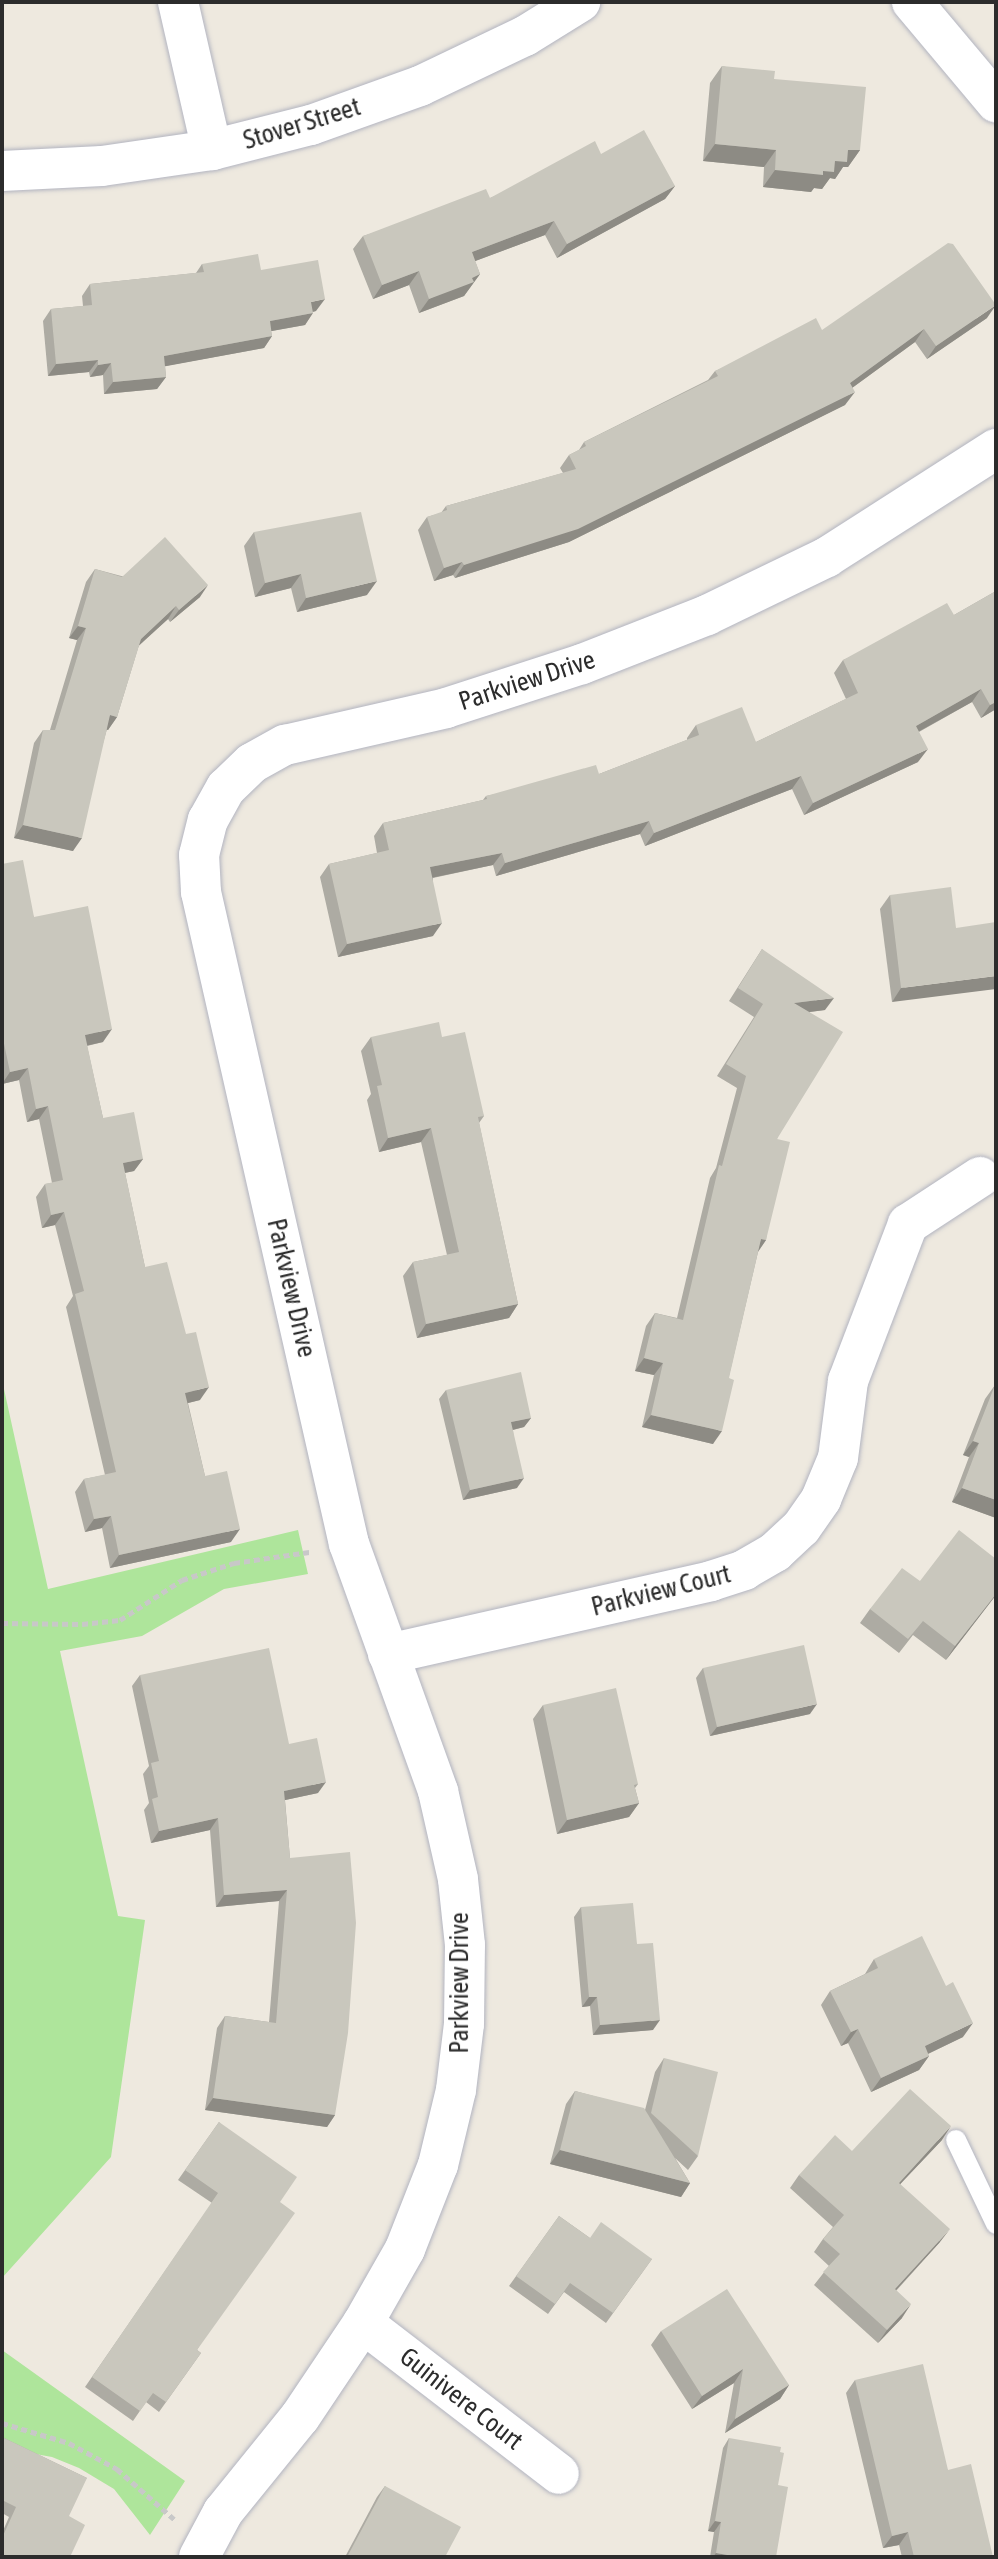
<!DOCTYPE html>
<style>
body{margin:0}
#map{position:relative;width:998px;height:2559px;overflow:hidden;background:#eee9df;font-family:"Asap Condensed",sans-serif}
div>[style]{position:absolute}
.green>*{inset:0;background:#aee59b}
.path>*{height:5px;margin-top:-2.5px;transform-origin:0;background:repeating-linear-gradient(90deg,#c8c8c8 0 6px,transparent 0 10px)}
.roads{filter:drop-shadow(0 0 2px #b2b4c0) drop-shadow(0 0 2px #b2b4c0)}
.service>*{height:20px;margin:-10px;padding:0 10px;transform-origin:10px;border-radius:10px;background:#fff}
.minor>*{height:40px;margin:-20px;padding:0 20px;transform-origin:20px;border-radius:20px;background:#fff}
.wall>*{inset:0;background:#adaba3}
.shaded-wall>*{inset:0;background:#8d8b84}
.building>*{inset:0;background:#c9c7bd}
span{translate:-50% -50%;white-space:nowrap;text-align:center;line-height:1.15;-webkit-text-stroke:7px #fff;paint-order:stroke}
.street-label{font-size:26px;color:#2c2c2c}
.frame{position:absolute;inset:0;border:4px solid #2c2c2c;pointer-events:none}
</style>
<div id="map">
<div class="green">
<div style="clip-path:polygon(2px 1380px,48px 1589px,298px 1530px,308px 1574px,224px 1589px,142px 1636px,60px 1651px,118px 1916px,145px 1920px,111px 2157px,2px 2278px)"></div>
<div style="clip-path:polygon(2px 2350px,185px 2481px,150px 2535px,114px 2489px,79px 2468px,52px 2457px,2px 2448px)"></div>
</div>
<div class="path">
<div style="left:2px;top:1623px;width:80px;rotate:0.7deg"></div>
<div style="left:82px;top:1624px;width:38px;rotate:-6deg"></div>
<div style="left:120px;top:1620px;width:74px;rotate:-32.8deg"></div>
<div style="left:182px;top:1580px;width:55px;rotate:-18.1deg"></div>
<div style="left:234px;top:1563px;width:76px;rotate:-8.3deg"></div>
<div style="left:2px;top:2423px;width:70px;rotate:16.6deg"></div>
<div style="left:69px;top:2443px;width:55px;rotate:28.4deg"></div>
<div style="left:117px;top:2469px;width:76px;rotate:41.3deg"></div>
</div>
<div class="roads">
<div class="service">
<div style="left:956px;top:2140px;width:93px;rotate:64.5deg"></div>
</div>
<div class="minor">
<div style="left:178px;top:2px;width:152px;rotate:77.1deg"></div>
<div style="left:912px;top:2px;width:131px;rotate:50deg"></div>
<div style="left:2px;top:171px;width:100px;rotate:-2.9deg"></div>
<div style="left:102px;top:166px;width:111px;rotate:-8.3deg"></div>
<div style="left:212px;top:150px;width:102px;rotate:-14.2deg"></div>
<div style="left:311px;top:125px;width:116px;rotate:-19.7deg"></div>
<div style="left:420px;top:86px;width:116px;rotate:-25.5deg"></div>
<div style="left:525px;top:36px;width:65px;rotate:-31.7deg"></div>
<div style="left:388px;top:1654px;width:331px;rotate:-12.7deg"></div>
<div style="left:711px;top:1581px;width:35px;rotate:-18deg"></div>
<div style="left:744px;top:1570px;width:36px;rotate:-30deg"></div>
<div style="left:775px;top:1552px;width:35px;rotate:-43deg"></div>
<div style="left:801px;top:1528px;width:35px;rotate:-55deg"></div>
<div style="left:821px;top:1499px;width:44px;rotate:-67.5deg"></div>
<div style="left:838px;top:1458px;width:78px;rotate:-82.6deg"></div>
<div style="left:848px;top:1381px;width:168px;rotate:-69.1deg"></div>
<div style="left:908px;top:1224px;width:86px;rotate:-33.1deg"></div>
<div style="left:363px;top:2323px;width:247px;rotate:37.6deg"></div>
<div style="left:199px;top:2557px;width:51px;rotate:-61.9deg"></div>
<div style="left:223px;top:2512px;width:122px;rotate:-51deg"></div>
<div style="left:300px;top:2417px;width:113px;rotate:-56.2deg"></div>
<div style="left:363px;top:2323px;width:85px;rotate:-60.4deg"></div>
<div style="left:405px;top:2249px;width:90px;rotate:-68.6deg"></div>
<div style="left:438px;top:2165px;width:77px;rotate:-76.5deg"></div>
<div style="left:456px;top:2090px;width:66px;rotate:-83.1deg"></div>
<div style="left:464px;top:2024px;width:79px;rotate:-89.3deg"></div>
<div style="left:465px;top:1945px;width:66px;rotate:-96.1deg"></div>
<div style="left:458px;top:1879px;width:90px;rotate:-102.8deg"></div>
<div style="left:438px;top:1791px;width:263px;rotate:-109.8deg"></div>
<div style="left:349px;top:1544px;width:669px;rotate:-102.79deg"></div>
<div style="left:201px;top:892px;width:37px;rotate:-93deg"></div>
<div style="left:199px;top:855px;width:36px;rotate:-76deg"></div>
<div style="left:208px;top:820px;width:37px;rotate:-61deg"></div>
<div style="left:226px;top:788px;width:36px;rotate:-44deg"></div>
<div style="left:252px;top:763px;width:38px;rotate:-29deg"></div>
<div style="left:285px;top:745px;width:165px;rotate:-12.9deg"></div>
<div style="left:446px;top:708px;width:143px;rotate:-17.9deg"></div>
<div style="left:582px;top:664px;width:134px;rotate:-21.4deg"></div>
<div style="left:707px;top:615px;width:133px;rotate:-25.8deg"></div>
<div style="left:827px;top:557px;width:201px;rotate:-32.6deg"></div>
</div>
</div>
<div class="wall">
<div style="clip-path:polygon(722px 66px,774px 79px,860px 150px,848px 167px,843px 167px,835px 179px,830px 178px,822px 189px,814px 188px,811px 192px,763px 187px,764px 167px,703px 161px,710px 83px)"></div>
<div style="clip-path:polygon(601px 154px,675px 186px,665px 199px,557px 258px,545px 235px,475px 261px,480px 274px,464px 296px,419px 313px,409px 285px,373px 299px,353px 249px,363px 236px,490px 198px)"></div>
<div style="clip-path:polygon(202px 264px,261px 270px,316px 311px,313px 312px,305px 325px,271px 331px,272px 336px,264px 348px,165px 366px,166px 377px,157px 389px,104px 394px,103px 375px,90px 377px,89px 372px,48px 376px,43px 321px,51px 309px,83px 306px,82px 296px,90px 284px,196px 273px)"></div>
<div style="clip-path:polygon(987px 318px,927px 359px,915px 342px,852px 388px,845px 405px,569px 542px,455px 578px,453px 575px,434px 581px,418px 530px,427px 517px,441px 513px,446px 506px,563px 473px,560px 468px,569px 455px,579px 450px,584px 442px,708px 380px,715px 371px,822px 330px)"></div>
<div style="clip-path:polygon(254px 532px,367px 595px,297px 612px,291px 588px,255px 597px,244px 546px)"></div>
<div style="clip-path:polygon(95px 569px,200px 597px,170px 622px,168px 619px,139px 645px,117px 717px,108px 730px,107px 729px,73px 851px,14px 838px,34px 743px,43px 730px,50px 730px,77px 640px,69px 638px,86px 582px)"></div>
<div style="clip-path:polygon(996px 591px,996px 709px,981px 718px,972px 702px,919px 732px,918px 762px,804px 815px,792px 789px,645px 846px,640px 834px,496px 876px,493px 865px,433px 878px,433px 936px,338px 957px,320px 877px,329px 864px,377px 853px,374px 836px,383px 823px,483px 800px,486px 796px,599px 774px,687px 740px,687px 738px,696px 725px,756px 742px,846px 699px,834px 673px,843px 660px,954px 615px)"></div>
<div style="clip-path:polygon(2px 864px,34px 917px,103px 1042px,87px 1046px,103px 1118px,143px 1159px,134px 1171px,125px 1173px,145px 1267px,200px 1400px,188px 1403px,205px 1476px,231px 1542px,110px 1568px,102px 1528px,85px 1532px,75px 1492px,84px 1479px,105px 1475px,66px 1307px,73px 1296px,55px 1225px,42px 1228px,36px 1197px,45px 1184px,52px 1183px,39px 1119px,27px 1122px,19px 1080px,2px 1084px)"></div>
<div style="clip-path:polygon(890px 895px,956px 928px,892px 1002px,880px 909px)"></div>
<div style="clip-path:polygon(762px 949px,825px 1010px,810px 1012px,777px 1139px,766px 1240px,758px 1252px,713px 1444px,642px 1427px,654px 1375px,635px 1371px,646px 1326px,655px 1313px,677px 1318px,710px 1178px,716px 1168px,737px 1088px,717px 1076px,754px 1017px,729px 1001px)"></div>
<div style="clip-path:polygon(371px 1037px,442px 1037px,484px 1116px,479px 1123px,518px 1304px,509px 1318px,417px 1338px,403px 1276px,413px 1262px,447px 1255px,421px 1142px,379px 1152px,367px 1100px,371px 1094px,361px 1051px)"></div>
<div style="clip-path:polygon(995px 1385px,996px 1386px,996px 1518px,952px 1502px,969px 1457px,963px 1455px,985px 1399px)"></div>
<div style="clip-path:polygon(446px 1390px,531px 1418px,524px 1427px,513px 1430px,517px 1488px,463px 1500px,439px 1399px)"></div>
<div style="clip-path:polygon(996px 1559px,996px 1595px,946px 1660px,913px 1635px,899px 1653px,860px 1623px,870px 1609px,920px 1581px)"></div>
<div style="clip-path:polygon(703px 1668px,810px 1714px,710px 1736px,696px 1678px)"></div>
<div style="clip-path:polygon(140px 1675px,289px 1744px,318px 1793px,285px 1800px,290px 1858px,335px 2115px,327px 2127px,205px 2110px,217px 2028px,225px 2016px,269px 2022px,279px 1901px,216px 1907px,210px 1830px,151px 1843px,144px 1810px,149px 1803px,143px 1774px,149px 1766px,132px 1686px)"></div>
<div style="clip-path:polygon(543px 1705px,638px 1784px,635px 1788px,639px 1803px,629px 1817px,557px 1834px,533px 1719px)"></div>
<div style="clip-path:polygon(581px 1907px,637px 1944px,653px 2030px,593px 2035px,590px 2006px,582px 2007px,574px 1917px)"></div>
<div style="clip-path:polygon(874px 1959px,963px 2037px,928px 2054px,929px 2056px,919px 2070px,871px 2092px,848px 2043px,841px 2046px,821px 2005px,830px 1991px,865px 1974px)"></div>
<div style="clip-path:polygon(664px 2058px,698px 2156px,688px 2170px,675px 2158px,690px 2183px,681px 2197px,550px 2164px,566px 2104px,575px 2091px,645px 2110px,655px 2072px)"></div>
<div style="clip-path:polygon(219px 2122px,280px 2202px,197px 2350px,201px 2353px,159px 2412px,146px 2402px,133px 2421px,85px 2387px,212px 2203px,178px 2180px)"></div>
<div style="clip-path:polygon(942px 2140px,900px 2184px,940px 2242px,896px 2291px,902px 2318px,878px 2343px,814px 2285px,829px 2266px,814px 2252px,823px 2239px,833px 2227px,790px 2188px,799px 2175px,852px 2151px)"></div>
<div style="clip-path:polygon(559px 2216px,590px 2238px,652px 2259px,606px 2323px,564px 2292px,548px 2314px,509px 2286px)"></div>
<div style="clip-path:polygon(661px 2331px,789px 2385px,780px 2399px,725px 2433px,734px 2383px,692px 2409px,651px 2345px)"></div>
<div style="clip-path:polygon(855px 2380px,948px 2470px,993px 2557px,902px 2557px,899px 2545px,883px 2548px,846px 2393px)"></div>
<div style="clip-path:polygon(2px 2437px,87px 2478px,2px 2557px,2px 2533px,9px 2517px,2px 2513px)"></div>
<div style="clip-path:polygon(729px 2438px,776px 2557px,710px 2557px,714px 2532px,708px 2531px,723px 2448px)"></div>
<div style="clip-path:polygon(385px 2486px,445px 2557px,345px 2557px,377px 2497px)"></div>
</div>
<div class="shaded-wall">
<div style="clip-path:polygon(715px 144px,776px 150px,764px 167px,703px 161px)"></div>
<div style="clip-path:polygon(848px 150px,860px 150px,848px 167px,843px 167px,835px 179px,830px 178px,822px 189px,814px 188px,811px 192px,763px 187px,775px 170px,835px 161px)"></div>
<div style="clip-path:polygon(675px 186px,665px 199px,557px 258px,567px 244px)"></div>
<div style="clip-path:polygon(554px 221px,545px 235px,462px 266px,472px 252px)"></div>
<div style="clip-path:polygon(419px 271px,409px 285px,373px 299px,382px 285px)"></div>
<div style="clip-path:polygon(480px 274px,464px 296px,419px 313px,429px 299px)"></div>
<div style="clip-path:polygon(325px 299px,316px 311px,302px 314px,311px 302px)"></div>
<div style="clip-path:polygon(996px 305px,987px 318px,927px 359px,936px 346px)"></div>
<div style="clip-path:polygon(313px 313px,305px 325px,261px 333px,270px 321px)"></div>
<div style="clip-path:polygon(924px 329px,915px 342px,841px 396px,850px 383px)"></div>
<div style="clip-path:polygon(272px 336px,264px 348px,156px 368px,164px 356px)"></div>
<div style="clip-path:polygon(98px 360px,89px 372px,48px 376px,56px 364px)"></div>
<div style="clip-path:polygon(111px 363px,103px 375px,90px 377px,98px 365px)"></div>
<div style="clip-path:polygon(166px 377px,157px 389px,104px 394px,113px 382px)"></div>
<div style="clip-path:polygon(855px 392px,845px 405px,569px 542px,455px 578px,464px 565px)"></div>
<div style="clip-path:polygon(462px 562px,453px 575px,434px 581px,444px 568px)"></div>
<div style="clip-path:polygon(301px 574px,291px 588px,255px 597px,265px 583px)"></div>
<div style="clip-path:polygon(377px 581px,367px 595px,297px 612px,306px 598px)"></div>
<div style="clip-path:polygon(208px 585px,200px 597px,170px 622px,179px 610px)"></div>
<div style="clip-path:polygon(176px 606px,168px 619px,132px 652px,141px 639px)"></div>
<div style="clip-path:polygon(78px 626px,86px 628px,77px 640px,69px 638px)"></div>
<div style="clip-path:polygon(981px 689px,972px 702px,907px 738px,916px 726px)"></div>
<div style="clip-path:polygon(996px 702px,996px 709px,981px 718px,990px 705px)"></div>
<div style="clip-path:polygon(110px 715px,117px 717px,108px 730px,101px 728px)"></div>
<div style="clip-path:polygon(928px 749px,918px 762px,804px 815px,813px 803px)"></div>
<div style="clip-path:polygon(801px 776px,792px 789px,645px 846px,654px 833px)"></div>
<div style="clip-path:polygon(649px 821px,640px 834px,496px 876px,505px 863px)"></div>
<div style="clip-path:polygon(23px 825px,82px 838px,73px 851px,14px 838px)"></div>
<div style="clip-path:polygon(502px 853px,493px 865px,421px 880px,430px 867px)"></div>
<div style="clip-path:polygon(442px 923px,433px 936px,338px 957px,347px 944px)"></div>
<div style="clip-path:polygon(996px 976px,996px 989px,892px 1002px,901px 988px)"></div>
<div style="clip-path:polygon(834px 998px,825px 1010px,785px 1015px,794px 1003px)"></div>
<div style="clip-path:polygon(112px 1029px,103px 1042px,76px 1048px,85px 1035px)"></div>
<div style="clip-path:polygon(28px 1068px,19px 1080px,2px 1084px,10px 1072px)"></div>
<div style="clip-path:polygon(48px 1106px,39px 1119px,27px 1122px,36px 1109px)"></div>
<div style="clip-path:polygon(431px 1128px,421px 1142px,379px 1152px,388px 1138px)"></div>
<div style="clip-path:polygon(143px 1159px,134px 1171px,114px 1175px,123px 1163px)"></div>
<div style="clip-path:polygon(64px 1212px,55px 1225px,42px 1228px,51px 1215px)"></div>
<div style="clip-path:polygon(761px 1239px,766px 1240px,757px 1253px)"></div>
<div style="clip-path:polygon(518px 1304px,509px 1318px,417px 1338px,426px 1324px)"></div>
<div style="clip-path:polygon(644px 1358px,663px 1363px,654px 1375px,635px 1371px)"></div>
<div style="clip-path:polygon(209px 1387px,200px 1400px,176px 1406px,185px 1393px)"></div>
<div style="clip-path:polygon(651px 1415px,722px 1431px,713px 1444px,642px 1427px)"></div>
<div style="clip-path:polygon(531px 1418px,524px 1427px,504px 1432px,511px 1422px)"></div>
<div style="clip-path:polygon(973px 1441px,979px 1443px,969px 1457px,963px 1455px)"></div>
<div style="clip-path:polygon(524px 1478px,517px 1488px,463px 1500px,470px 1490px)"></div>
<div style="clip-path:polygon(962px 1488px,996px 1500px,996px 1518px,952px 1502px)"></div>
<div style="clip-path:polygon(111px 1516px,102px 1528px,85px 1532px,94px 1519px)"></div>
<div style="clip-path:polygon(240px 1529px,231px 1542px,110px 1568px,119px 1555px)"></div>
<div style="clip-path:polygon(996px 1594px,996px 1595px,946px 1660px,955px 1646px)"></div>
<div style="clip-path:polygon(817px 1704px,810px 1714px,710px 1736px,717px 1727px)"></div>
<div style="clip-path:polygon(326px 1782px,318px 1793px,276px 1802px,284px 1791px)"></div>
<div style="clip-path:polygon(639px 1803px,629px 1817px,557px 1834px,567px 1820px)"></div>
<div style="clip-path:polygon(218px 1818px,210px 1830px,151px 1843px,159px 1831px)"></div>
<div style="clip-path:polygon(287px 1890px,279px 1901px,216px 1907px,224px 1895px)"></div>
<div style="clip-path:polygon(589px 1997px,597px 1997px,590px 2006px,582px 2007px)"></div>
<div style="clip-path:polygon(660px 2020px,653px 2030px,593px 2035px,600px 2025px)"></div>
<div style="clip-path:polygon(973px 2023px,963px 2037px,915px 2060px,925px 2046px)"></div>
<div style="clip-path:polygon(858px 2029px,848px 2043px,841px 2046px,851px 2032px)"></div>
<div style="clip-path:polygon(929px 2056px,919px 2070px,871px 2092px,881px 2078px)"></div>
<div style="clip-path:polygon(213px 2098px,335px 2115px,327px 2127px,205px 2110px)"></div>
<div style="clip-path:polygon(951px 2126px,942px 2140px,889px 2196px,899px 2183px)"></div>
<div style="clip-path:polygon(560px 2150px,690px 2183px,681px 2197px,550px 2164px)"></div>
<div style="clip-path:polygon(950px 2229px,940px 2242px,885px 2302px,895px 2289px)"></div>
<div style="clip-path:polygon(911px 2304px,902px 2318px,878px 2343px,887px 2330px)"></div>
<div style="clip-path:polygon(743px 2369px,734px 2383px,692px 2409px,702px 2396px)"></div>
<div style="clip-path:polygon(789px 2385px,780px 2399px,725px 2433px,735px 2419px)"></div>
<div style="clip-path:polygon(715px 2521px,721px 2522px,714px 2532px,708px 2531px)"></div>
<div style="clip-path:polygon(908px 2532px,899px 2545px,883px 2548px,892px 2536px)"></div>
<div style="clip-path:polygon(716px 2553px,739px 2557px,713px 2557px)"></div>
</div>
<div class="building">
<div style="clip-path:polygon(722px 66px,775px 71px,774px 79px,866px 87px,860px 150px,848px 150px,847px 162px,835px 161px,834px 172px,823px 171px,823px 175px,775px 170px,776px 150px,715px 144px)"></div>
<div style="clip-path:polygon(644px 130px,675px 186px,567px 244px,554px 221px,472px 252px,480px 274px,472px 278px,474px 282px,429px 299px,419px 271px,382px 285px,363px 236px,486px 189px,490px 198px,595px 141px,601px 154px)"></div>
<div style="clip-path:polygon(948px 243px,953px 244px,996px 305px,936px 346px,924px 329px,850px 383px,855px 392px,578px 529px,464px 565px,462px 562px,444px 568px,427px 517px,447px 510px,446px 506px,576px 469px,569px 455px,586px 446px,584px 442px,718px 376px,715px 371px,816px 318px,822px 330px)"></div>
<div style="clip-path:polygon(258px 254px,261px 270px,318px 260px,325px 299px,311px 302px,313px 313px,270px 321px,272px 336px,164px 356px,166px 377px,113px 382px,111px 363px,98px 365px,98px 360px,56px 364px,51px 309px,92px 305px,90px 284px,204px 272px,202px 264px)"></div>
<div style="clip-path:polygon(361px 512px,377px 581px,306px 598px,301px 574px,265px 583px,254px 532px)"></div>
<div style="clip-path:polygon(165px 537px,208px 585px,179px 610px,176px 606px,141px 639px,117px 717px,110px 715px,82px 838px,23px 825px,43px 730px,55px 730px,86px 628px,78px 626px,95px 569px,122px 577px)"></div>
<div style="clip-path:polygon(996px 591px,996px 702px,990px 705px,981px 689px,916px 726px,928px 749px,813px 803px,801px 776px,654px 833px,649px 821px,505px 863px,502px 853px,430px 867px,442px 923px,347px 944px,329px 864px,389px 850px,383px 823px,487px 799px,486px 796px,596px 765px,599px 774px,699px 735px,696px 725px,742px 707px,756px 742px,858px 693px,843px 660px,947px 603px,954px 615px)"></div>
<div style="clip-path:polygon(23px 860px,34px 917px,88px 906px,112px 1029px,85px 1035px,103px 1118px,134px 1112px,143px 1159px,123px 1163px,145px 1267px,167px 1262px,186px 1334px,196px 1332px,209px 1387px,185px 1393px,205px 1476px,227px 1471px,240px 1529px,119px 1555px,111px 1516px,94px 1519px,84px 1479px,116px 1472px,75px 1294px,84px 1291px,64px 1212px,51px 1215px,45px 1184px,63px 1180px,48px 1106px,36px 1109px,28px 1068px,10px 1072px,2px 1034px,2px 864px)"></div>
<div style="clip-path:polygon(951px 887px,956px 928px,996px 922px,996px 976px,901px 988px,890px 895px)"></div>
<div style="clip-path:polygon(762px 949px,834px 998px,794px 1003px,843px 1032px,777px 1139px,790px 1142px,766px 1240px,761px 1239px,729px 1378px,734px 1380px,722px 1431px,651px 1415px,663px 1363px,644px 1358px,655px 1313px,683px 1320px,719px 1165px,722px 1166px,746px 1076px,726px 1064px,763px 1004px,738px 988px)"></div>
<div style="clip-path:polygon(439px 1022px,442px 1037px,465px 1032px,484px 1116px,478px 1117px,518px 1304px,426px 1324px,413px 1262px,459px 1252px,431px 1128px,388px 1138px,377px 1086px,382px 1085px,371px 1037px)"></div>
<div style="clip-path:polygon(521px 1372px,531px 1418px,511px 1422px,524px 1478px,470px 1490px,446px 1390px)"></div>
<div style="clip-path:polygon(995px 1385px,996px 1386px,996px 1500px,962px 1488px,979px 1443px,973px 1441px)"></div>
<div style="clip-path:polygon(959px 1530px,996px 1559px,996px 1594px,955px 1646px,923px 1621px,908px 1639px,870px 1609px,902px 1568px,920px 1581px)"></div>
<div style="clip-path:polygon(804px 1645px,817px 1704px,717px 1727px,703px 1668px)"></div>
<div style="clip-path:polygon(269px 1648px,289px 1744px,317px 1738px,326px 1782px,284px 1791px,290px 1858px,350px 1852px,356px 1923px,348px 2033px,335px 2115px,213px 2098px,225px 2016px,276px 2023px,287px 1890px,224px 1895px,218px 1818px,159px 1831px,152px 1799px,158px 1797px,151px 1763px,159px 1761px,140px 1675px)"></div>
<div style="clip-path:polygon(616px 1688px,638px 1784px,634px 1785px,639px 1803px,567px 1820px,543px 1705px)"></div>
<div style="clip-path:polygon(633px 1903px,637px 1944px,653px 1943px,660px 2020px,600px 2025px,597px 1997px,589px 1997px,581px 1907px)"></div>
<div style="clip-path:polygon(922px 1936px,946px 1986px,953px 1982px,973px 2023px,925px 2046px,929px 2056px,881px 2078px,858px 2029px,851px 2032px,830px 1991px,878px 1968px,874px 1959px)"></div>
<div style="clip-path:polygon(664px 2058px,718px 2072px,698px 2156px,651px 2113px)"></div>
<div style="clip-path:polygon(910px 2089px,951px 2126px,899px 2183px,950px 2229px,895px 2289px,911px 2304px,887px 2330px,823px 2272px,840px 2254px,823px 2239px,844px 2215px,799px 2175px,835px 2135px,852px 2151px)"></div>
<div style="clip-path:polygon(575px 2091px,644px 2108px,690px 2183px,560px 2150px)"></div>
<div style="clip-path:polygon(219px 2122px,297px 2177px,280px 2202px,295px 2213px,197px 2350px,201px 2353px,166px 2402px,153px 2393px,140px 2411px,92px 2377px,218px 2193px,185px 2170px)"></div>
<div style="clip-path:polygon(559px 2216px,590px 2238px,601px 2222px,652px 2259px,613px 2313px,570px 2283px,555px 2304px,516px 2276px)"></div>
<div style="clip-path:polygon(727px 2289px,789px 2385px,735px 2419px,743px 2369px,702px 2396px,661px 2331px)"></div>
<div style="clip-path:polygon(923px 2364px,948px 2470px,971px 2464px,993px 2557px,914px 2557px,908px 2532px,892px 2536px,855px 2380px)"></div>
<div style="clip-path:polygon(2px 2437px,87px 2478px,69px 2516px,85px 2525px,70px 2557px,2px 2557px,2px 2538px,16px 2507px,2px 2500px)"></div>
<div style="clip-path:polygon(729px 2438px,781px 2447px,780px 2452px,784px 2453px,778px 2485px,788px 2487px,776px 2557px,739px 2557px,716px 2553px,721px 2522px,715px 2521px)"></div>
<div style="clip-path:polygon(385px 2486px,461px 2527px,445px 2557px,347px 2557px)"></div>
</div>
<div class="street-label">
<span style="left:302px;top:124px;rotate:-17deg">Stover Street</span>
<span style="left:527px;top:681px;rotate:-18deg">Parkview Drive</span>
<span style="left:291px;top:1288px;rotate:77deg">Parkview Drive</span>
<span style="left:661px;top:1591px;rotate:-14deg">Parkview Court</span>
<span style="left:460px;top:1983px;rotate:-90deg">Parkview Drive</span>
<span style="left:461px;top:2399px;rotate:38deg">Guinivere Court</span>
</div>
<div class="frame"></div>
</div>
